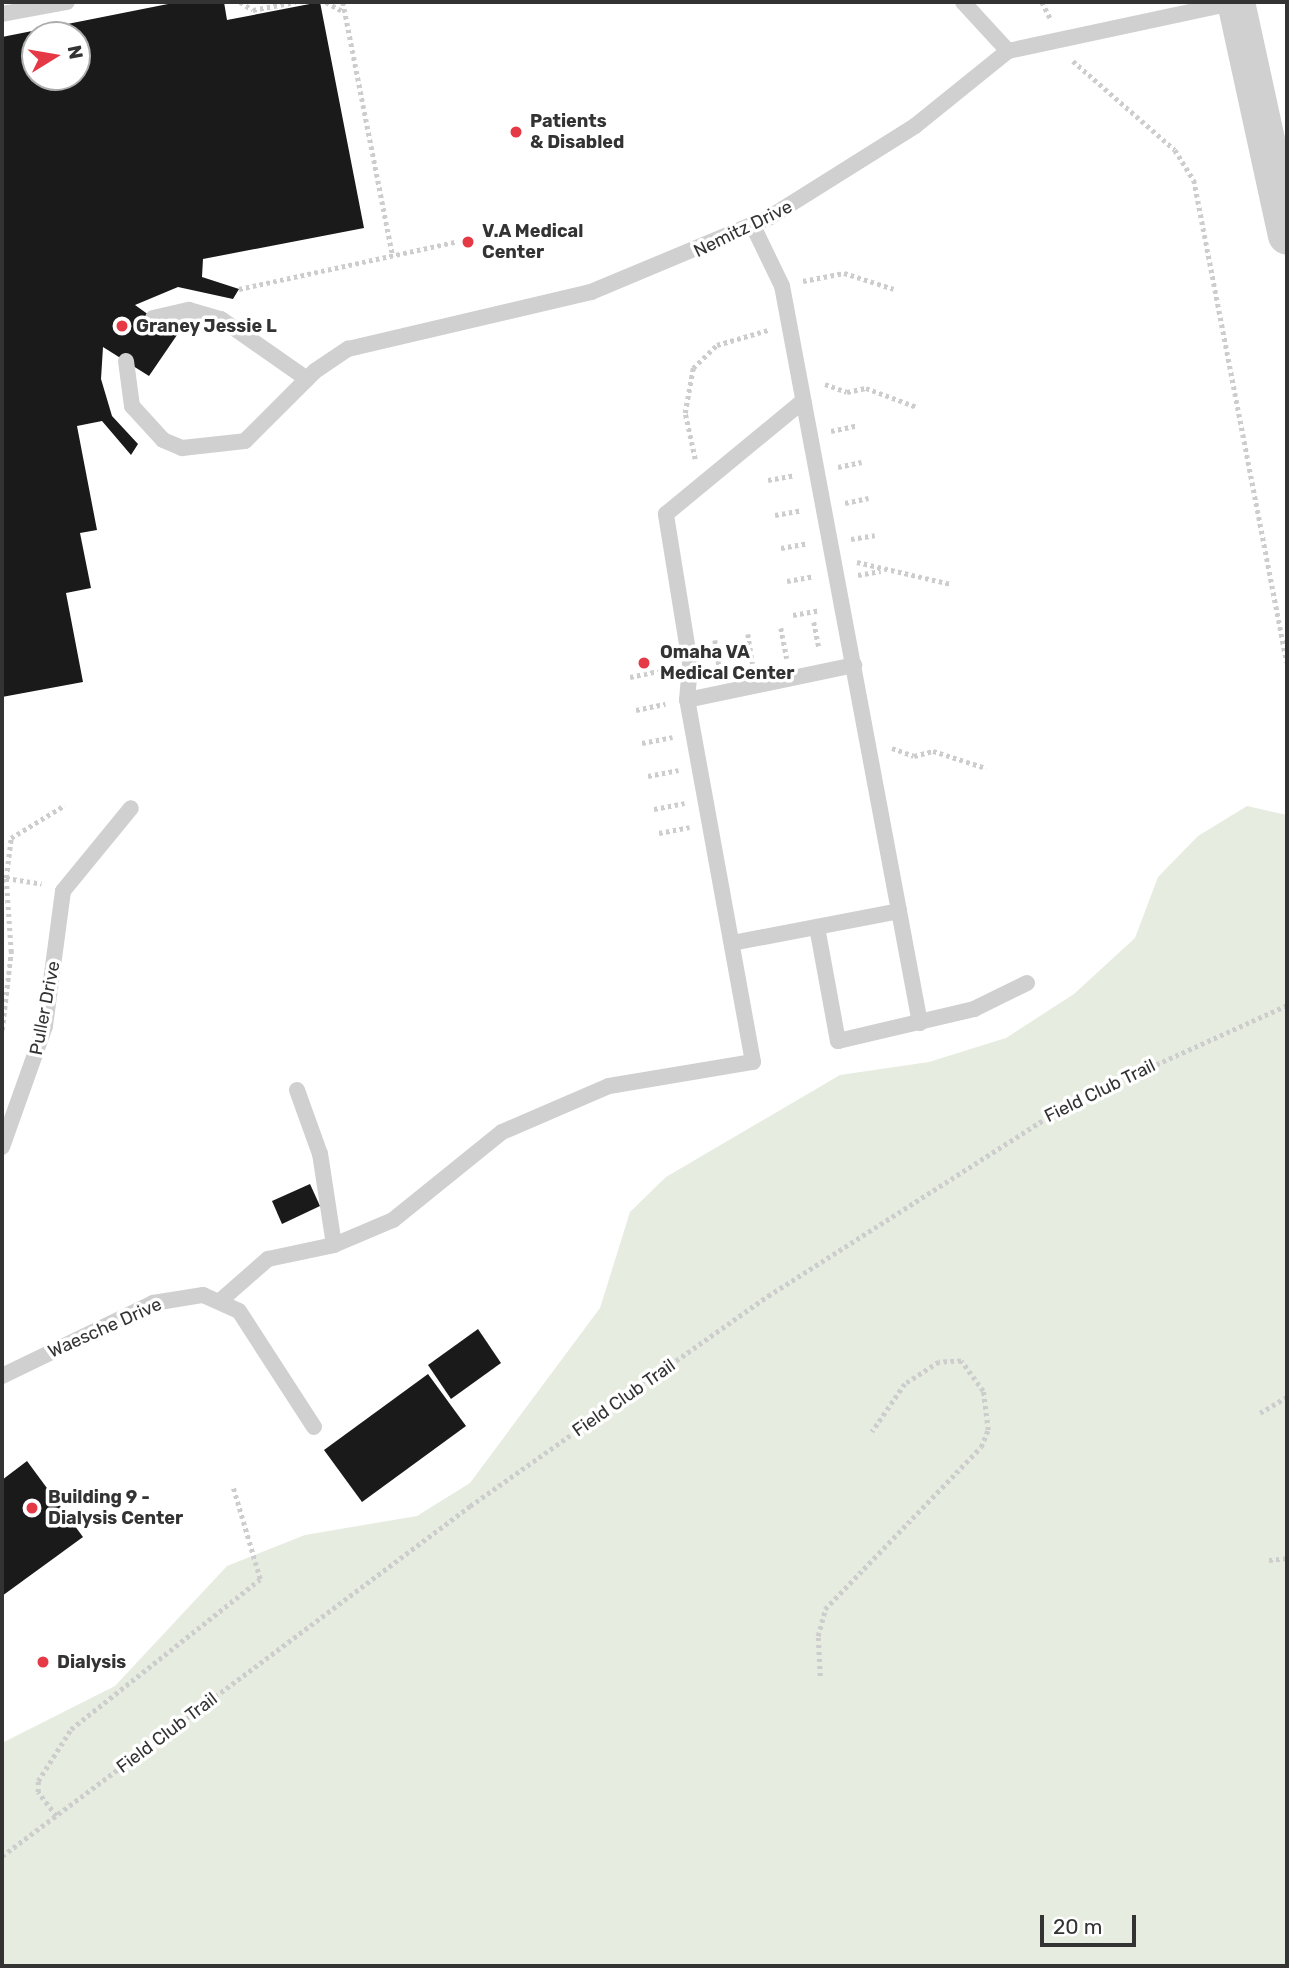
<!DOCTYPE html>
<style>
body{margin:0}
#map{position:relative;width:1289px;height:1968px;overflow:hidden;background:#fff;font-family:Rubik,sans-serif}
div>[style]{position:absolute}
.green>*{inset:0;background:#e6ecdf}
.building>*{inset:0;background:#1a1a1a}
.path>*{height:4.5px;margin-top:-2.25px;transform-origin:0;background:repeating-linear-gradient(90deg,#cdcdcd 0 3.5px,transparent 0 7px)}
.service>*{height:16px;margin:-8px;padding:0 8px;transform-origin:8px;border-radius:8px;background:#d0d0d0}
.tertiary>*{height:38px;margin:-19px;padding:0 19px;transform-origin:19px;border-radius:19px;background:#d0d0d0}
.dots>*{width:19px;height:19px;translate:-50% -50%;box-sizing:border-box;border:4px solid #fff;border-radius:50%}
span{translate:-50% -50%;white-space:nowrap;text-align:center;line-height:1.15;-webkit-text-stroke:7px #fff;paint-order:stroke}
.poi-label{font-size:18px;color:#333;font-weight:700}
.left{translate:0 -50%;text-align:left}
.street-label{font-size:18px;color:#333}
.frame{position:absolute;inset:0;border:4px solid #333;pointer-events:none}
.north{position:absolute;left:21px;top:21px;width:70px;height:70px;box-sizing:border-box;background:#fff;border:2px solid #adadad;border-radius:50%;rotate:79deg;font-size:19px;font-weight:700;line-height:28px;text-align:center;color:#333}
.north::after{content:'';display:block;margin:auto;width:24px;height:32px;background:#e63946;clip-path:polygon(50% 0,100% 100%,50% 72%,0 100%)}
.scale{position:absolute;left:1040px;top:1915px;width:96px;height:32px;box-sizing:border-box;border:4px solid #333;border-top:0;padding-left:9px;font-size:21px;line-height:24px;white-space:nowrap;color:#333;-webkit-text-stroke:5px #fff;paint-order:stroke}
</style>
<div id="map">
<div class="green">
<div style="clip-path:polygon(1247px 806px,1287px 815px,1287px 1966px,2px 1966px,2px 1743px,115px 1686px,227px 1566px,305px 1535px,417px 1516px,470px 1483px,600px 1308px,630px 1212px,666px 1177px,840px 1075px,929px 1062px,1006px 1038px,1074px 994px,1135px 938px,1158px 877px,1198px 836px)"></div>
</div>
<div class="building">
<div style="clip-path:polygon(evenodd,178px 2px,224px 2px,227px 20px,320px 2px,364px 228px,203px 259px,202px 277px,239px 289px,233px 299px,178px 287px,135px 305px,177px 335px,149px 376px,103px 347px,101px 379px,112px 416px,138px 444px,131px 455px,102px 421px,77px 426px,97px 530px,80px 533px,91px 588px,66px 593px,83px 682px,2px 697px,2px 37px,178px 2px,35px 35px,77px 35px,77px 77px,35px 77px,35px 35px)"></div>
<div style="clip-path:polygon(310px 1184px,320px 1206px,282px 1224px,272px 1201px)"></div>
<div style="clip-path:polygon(478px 1329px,501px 1363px,451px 1399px,428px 1365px)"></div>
<div style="clip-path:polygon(428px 1374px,466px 1426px,362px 1502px,324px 1450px)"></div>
<div style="clip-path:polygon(27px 1461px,83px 1537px,2px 1596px,2px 1480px)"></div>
</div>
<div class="path">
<div style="left:240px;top:2px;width:15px;rotate:32deg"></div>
<div style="left:253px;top:10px;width:43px;rotate:-10.8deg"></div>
<div style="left:326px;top:2px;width:21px;rotate:29deg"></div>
<div style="left:343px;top:2px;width:259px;rotate:78.9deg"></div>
<div style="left:1042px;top:2px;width:20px;rotate:63deg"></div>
<div style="left:1073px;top:61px;width:135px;rotate:41.1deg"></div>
<div style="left:1175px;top:150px;width:36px;rotate:58deg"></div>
<div style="left:1194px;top:180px;width:491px;rotate:79.1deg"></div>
<div style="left:803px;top:281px;width:42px;rotate:-11deg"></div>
<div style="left:844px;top:273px;width:52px;rotate:17.7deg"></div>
<div style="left:239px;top:289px;width:221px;rotate:-12.3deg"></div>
<div style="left:825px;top:384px;width:23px;rotate:20deg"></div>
<div style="left:847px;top:392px;width:19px;rotate:-12deg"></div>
<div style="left:866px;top:388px;width:54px;rotate:20.4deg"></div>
<div style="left:831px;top:431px;width:25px;rotate:-12deg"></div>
<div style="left:695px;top:459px;width:47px;rotate:-102.3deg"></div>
<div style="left:685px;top:413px;width:46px;rotate:-79.9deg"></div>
<div style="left:693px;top:368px;width:33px;rotate:-44deg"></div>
<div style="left:717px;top:345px;width:53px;rotate:-16.4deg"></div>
<div style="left:838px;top:467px;width:24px;rotate:-12deg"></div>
<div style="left:768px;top:480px;width:27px;rotate:-10deg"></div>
<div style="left:845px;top:503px;width:24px;rotate:-12deg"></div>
<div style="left:775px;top:515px;width:27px;rotate:-10deg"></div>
<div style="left:851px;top:539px;width:24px;rotate:-9deg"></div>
<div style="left:781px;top:548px;width:27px;rotate:-10deg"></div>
<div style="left:857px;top:562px;width:97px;rotate:13.2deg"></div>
<div style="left:858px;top:575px;width:23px;rotate:-10deg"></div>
<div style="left:787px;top:581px;width:27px;rotate:-10deg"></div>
<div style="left:793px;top:615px;width:27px;rotate:-10deg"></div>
<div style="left:814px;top:622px;width:26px;rotate:79deg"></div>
<div style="left:781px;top:628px;width:31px;rotate:79deg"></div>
<div style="left:748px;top:634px;width:30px;rotate:81deg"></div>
<div style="left:715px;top:640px;width:31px;rotate:81deg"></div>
<div style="left:630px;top:677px;width:38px;rotate:-12deg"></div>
<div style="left:636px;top:710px;width:30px;rotate:-12deg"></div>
<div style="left:642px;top:743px;width:31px;rotate:-11deg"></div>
<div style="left:892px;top:748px;width:23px;rotate:20deg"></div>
<div style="left:914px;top:756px;width:20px;rotate:-15deg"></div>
<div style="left:933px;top:751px;width:56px;rotate:17.8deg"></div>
<div style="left:648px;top:776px;width:31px;rotate:-11deg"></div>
<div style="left:654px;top:809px;width:31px;rotate:-11deg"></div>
<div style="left:659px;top:833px;width:31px;rotate:-11deg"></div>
<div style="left:6px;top:878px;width:36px;rotate:9deg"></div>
<div style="left:2px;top:1030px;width:79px;rotate:-83.4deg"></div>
<div style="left:11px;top:952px;width:74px;rotate:-93.9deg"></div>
<div style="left:6px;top:878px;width:40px;rotate:-82.9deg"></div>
<div style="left:11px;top:838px;width:63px;rotate:-31.4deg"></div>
<div style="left:1260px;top:1413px;width:31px;rotate:-31deg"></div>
<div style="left:1269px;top:1560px;width:18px;rotate:-6deg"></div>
<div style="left:820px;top:1676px;width:40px;rotate:-92.9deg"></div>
<div style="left:818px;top:1636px;width:28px;rotate:-75deg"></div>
<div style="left:825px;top:1609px;width:225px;rotate:-46.1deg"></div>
<div style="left:981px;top:1447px;width:18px;rotate:-68deg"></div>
<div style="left:988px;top:1430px;width:39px;rotate:-97deg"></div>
<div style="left:983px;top:1391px;width:37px;rotate:-126deg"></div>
<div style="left:961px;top:1361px;width:22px;rotate:177deg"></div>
<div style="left:939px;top:1362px;width:40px;rotate:147.1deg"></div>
<div style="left:905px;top:1384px;width:58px;rotate:124.5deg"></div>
<div style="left:56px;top:1816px;width:30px;rotate:-127deg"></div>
<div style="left:38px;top:1792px;width:11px;rotate:-90deg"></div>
<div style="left:38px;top:1781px;width:62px;rotate:-57.6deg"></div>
<div style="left:71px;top:1729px;width:241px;rotate:-38.4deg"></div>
<div style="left:260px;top:1579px;width:96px;rotate:-106.4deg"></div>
<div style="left:2px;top:1856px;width:584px;rotate:-36.79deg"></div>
<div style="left:470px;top:1506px;width:365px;rotate:-35.2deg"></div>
<div style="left:768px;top:1296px;width:355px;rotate:-32.6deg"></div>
<div style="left:1067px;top:1105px;width:242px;rotate:-24.4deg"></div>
</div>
<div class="service">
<div style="left:963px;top:2px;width:67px;rotate:47.4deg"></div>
<div style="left:2px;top:14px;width:66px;rotate:-10.5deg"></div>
<div style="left:153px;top:318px;width:37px;rotate:-13deg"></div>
<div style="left:189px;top:310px;width:33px;rotate:16deg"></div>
<div style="left:221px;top:319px;width:105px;rotate:34.9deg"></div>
<div style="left:126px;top:361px;width:45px;rotate:82.4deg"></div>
<div style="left:132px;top:406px;width:46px;rotate:47.6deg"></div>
<div style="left:163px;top:440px;width:21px;rotate:23deg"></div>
<div style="left:182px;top:448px;width:63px;rotate:-6.3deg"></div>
<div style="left:245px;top:441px;width:99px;rotate:-45deg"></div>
<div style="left:315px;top:371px;width:40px;rotate:-34deg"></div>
<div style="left:348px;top:349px;width:250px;rotate:-13.2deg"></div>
<div style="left:591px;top:292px;width:194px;rotate:-22.7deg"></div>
<div style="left:770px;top:217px;width:171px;rotate:-32.1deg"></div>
<div style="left:915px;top:126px;width:119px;rotate:-38.9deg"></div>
<div style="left:1008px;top:51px;width:233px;rotate:-12.1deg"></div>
<div style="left:687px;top:700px;width:171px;rotate:-11.8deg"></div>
<div style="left:899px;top:911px;width:114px;rotate:79.4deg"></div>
<div style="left:817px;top:927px;width:116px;rotate:79.6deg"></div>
<div style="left:838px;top:1041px;width:140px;rotate:-13.2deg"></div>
<div style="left:974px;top:1009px;width:59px;rotate:-26.1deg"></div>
<div style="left:732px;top:943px;width:170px;rotate:-10.8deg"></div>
<div style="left:899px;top:911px;width:636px;rotate:-100.6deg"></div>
<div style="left:782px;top:286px;width:67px;rotate:-115.8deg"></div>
<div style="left:2px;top:1147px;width:128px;rotate:-70.4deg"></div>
<div style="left:45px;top:1026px;width:136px;rotate:-82.4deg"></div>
<div style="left:63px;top:891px;width:107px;rotate:-50.7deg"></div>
<div style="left:334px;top:1245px;width:64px;rotate:-23deg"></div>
<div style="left:393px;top:1220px;width:140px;rotate:-38.9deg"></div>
<div style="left:502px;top:1132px;width:116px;rotate:-23.3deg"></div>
<div style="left:609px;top:1086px;width:146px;rotate:-9.5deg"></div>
<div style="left:753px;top:1062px;width:368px;rotate:-100.3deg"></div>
<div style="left:687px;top:700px;width:37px;rotate:-85deg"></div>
<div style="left:690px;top:663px;width:151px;rotate:-99.2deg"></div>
<div style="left:666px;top:514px;width:178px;rotate:-39.5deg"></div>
<div style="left:220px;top:1301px;width:64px;rotate:-41.2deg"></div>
<div style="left:268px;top:1259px;width:67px;rotate:-12deg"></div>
<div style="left:334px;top:1245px;width:92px;rotate:-98.7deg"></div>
<div style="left:320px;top:1154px;width:68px;rotate:-109.8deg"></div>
<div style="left:2px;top:1376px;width:168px;rotate:-25.8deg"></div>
<div style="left:153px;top:1303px;width:51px;rotate:-9.1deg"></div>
<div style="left:203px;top:1295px;width:39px;rotate:24deg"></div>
<div style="left:239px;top:1311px;width:138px;rotate:57.1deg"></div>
</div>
<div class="tertiary">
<div style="left:1236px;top:2px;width:239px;rotate:77.7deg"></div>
</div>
<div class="dots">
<div style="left:516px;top:132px;background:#e63946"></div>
<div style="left:468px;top:242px;background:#e63946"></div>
<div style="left:122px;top:326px;background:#e63946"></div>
<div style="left:644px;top:663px;background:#e63946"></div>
<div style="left:32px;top:1508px;background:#e63946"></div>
<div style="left:43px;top:1662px;background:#e63946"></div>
</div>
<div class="poi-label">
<span class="left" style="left:530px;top:132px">Patients<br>&amp; Disabled</span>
<span class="left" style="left:482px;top:242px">V.A Medical<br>Center</span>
<span class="left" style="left:136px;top:326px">Graney Jessie L</span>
<span class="left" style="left:660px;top:663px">Omaha VA<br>Medical Center</span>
<span class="left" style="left:48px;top:1508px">Building 9 -<br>Dialysis Center</span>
<span class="left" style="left:57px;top:1662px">Dialysis</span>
</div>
<div class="street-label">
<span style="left:743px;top:229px;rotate:-26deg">Nemitz Drive</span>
<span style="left:45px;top:1008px;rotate:-79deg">Puller Drive</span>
<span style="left:1100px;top:1091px;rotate:-26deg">Field Club Trail</span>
<span style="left:105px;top:1328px;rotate:-24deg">Waesche Drive</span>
<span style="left:624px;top:1398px;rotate:-35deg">Field Club Trail</span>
<span style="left:167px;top:1733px;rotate:-37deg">Field Club Trail</span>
</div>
<div class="frame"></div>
<div class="north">N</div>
<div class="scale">20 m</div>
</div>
